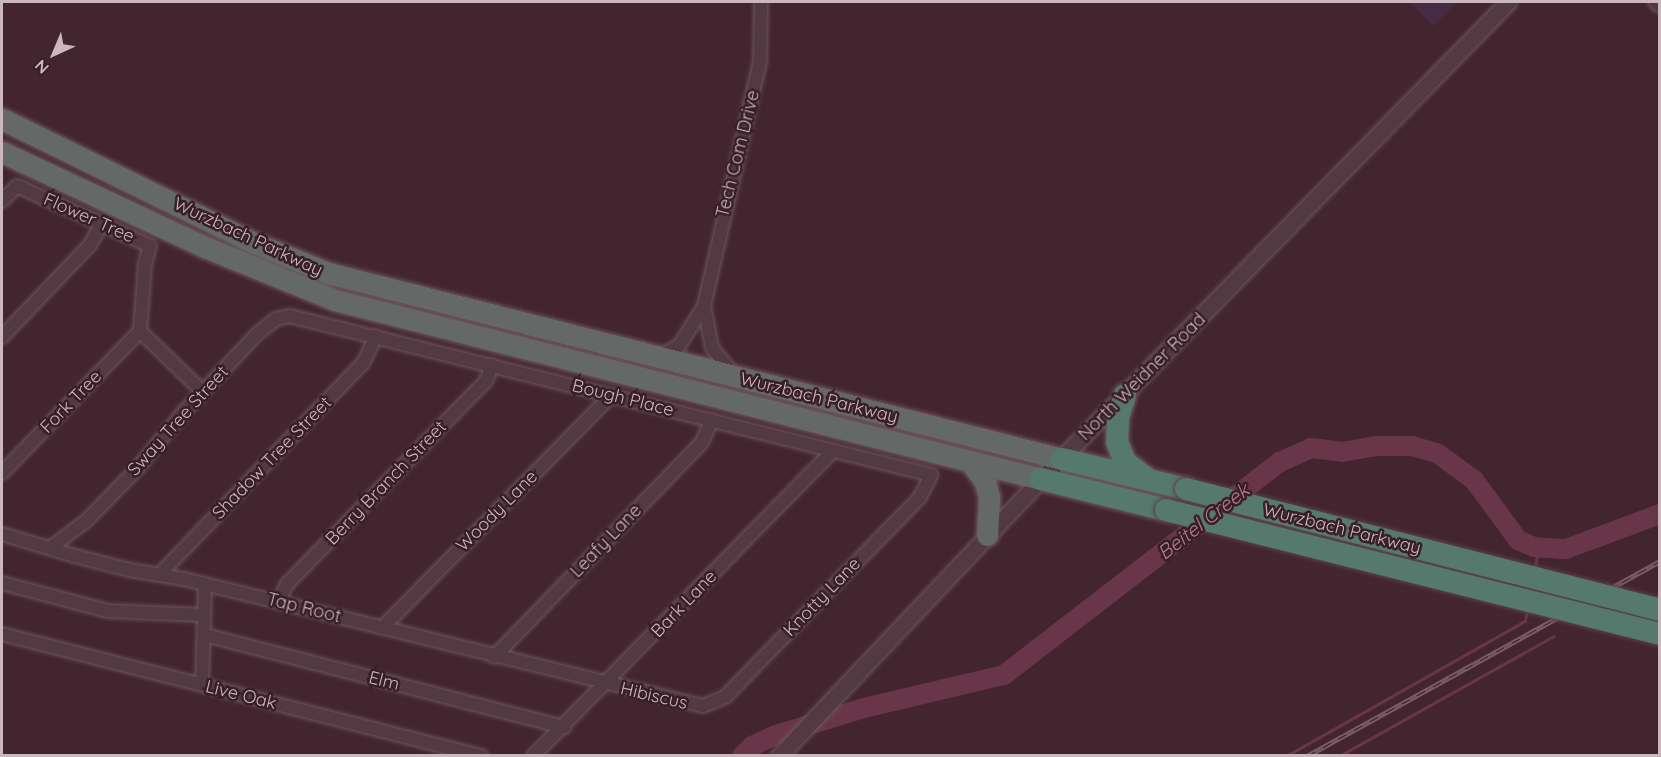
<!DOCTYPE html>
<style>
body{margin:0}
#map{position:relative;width:1661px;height:757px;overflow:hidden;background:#432530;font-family:Quicksand,sans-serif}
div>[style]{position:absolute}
.green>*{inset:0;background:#472b45}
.stream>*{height:3px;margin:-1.5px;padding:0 1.5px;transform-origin:1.5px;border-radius:1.5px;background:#693649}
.river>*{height:20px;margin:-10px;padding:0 10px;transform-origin:10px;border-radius:10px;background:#693649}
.roads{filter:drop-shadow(0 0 2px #6d555d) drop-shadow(0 0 2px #6d555d)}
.minor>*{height:12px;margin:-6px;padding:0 6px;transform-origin:6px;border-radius:6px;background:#533942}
.tertiary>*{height:15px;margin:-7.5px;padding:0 7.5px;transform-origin:7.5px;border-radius:7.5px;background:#533942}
.trunk>*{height:21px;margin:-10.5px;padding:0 10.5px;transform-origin:10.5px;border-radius:10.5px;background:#646867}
.motorway>*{height:22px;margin:-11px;padding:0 11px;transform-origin:11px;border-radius:11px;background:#56796d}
.rail>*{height:5px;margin-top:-2.5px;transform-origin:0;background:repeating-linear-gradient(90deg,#381e27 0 9px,#7a5b66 0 18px);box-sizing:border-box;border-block:2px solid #7a5b66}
.bridges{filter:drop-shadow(0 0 2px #5a414a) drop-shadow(0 0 2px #5a414a)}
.motorway-bridge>*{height:22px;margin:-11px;padding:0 11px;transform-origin:11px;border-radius:11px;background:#56796d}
span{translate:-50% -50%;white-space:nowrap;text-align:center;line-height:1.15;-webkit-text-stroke:5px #381e27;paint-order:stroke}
.street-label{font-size:18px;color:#cdb7be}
.water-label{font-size:20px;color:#b57c92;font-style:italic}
.frame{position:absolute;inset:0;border:3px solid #cdb7be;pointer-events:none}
.north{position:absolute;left:24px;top:24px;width:60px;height:60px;-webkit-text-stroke:4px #381e27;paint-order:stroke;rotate:224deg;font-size:16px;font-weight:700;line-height:24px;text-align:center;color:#cdb7be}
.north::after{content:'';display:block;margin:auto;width:21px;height:27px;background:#cdb7be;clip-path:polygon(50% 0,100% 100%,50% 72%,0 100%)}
</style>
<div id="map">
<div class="green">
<div style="clip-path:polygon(1409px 2px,1457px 2px,1433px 26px)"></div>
</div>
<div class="stream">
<div style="left:1534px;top:570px;width:24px;rotate:-78deg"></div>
<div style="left:1286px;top:756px;width:274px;rotate:-29.5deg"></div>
<div style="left:1525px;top:621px;width:12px;rotate:-81deg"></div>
<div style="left:1339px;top:756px;width:246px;rotate:-29.2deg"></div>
</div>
<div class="river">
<div style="left:742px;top:756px;width:14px;rotate:-45deg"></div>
<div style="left:752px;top:746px;width:26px;rotate:-25deg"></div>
<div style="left:776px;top:735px;width:92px;rotate:-17.1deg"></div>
<div style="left:864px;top:708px;width:144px;rotate:-13.3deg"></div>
<div style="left:1004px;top:675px;width:349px;rotate:-37.7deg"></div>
<div style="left:1280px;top:462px;width:34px;rotate:-24deg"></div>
<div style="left:1311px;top:448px;width:31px;rotate:7deg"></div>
<div style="left:1342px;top:452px;width:34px;rotate:-10deg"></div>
<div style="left:1375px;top:446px;width:37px"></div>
<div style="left:1412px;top:446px;width:26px;rotate:16deg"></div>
<div style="left:1437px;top:453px;width:46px;rotate:36.1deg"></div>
<div style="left:1474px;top:480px;width:74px;rotate:53.7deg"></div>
<div style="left:1518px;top:540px;width:17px;rotate:24deg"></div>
<div style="left:1534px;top:547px;width:32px;rotate:4deg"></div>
<div style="left:1566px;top:549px;width:100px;rotate:-20.4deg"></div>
</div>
<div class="roads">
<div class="minor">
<div style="left:1655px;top:2px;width:6px;rotate:39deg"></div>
<div style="left:2px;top:201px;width:21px;rotate:-45deg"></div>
<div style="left:17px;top:186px;width:146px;rotate:24.3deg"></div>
<div style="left:150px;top:246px;width:19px;rotate:106deg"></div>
<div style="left:145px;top:264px;width:67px;rotate:94.3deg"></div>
<div style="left:140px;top:331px;width:88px;rotate:44.1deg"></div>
<div style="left:2px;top:337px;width:127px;rotate:-46.3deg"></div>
<div style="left:90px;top:245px;width:25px;rotate:-61deg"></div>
<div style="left:658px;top:357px;width:24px;rotate:-28deg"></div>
<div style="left:679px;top:346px;width:47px;rotate:-58deg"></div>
<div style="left:732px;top:372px;width:31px;rotate:-130deg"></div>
<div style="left:712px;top:348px;width:43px;rotate:-100.8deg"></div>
<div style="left:704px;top:306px;width:251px;rotate:-77.1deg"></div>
<div style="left:760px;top:61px;width:59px;rotate:-89deg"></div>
<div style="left:2px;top:473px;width:198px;rotate:-45.8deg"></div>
<div style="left:2px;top:534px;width:76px;rotate:16.8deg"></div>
<div style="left:75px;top:556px;width:57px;rotate:14.3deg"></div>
<div style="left:130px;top:570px;width:55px;rotate:9.5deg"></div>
<div style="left:184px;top:579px;width:534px;rotate:13.75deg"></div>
<div style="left:703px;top:706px;width:24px;rotate:-22deg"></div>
<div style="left:725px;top:697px;width:279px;rotate:-45.7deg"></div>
<div style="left:920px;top:497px;width:25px;rotate:-63deg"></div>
<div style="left:931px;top:475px;width:660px;rotate:-166.07deg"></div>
<div style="left:290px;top:316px;width:14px;rotate:168deg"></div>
<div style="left:276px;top:319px;width:23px;rotate:142deg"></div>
<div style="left:258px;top:333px;width:112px;rotate:133.2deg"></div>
<div style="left:181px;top:415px;width:71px;rotate:129.3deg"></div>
<div style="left:136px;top:470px;width:71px;rotate:134.4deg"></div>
<div style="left:86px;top:521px;width:45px;rotate:143.1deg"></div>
<div style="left:159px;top:575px;width:294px;rotate:-46.1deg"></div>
<div style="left:363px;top:363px;width:30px;rotate:-64deg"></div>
<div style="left:2px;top:583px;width:110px;rotate:14.8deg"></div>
<div style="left:108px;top:611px;width:95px;rotate:2.4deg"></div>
<div style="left:278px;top:602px;width:20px;rotate:-63deg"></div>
<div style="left:287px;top:584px;width:284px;rotate:-45.6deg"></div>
<div style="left:486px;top:381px;width:17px;rotate:-69deg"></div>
<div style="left:382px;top:628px;width:327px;rotate:-45.4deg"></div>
<div style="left:2px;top:634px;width:495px;rotate:14.3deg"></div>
<div style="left:205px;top:635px;width:371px;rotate:14.4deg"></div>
<div style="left:494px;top:657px;width:299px;rotate:-45.9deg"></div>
<div style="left:702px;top:442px;width:24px;rotate:-66deg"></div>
<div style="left:202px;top:685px;width:101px;rotate:-88.3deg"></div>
<div style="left:533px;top:756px;width:428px;rotate:-45.5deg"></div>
</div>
<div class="tertiary">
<div style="left:779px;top:756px;width:381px;rotate:-46.6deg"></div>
<div style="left:1041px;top:479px;width:668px;rotate:-45.61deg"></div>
</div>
<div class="trunk">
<div style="left:2px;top:119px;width:281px;rotate:26.2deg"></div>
<div style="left:254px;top:243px;width:80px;rotate:22.1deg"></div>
<div style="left:328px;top:273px;width:757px;rotate:14.22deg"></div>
<div style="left:2px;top:152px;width:224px;rotate:25.1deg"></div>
<div style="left:205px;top:247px;width:140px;rotate:22.2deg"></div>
<div style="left:335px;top:300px;width:728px;rotate:14.23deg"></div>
<div style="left:970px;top:461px;width:26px;rotate:54deg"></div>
<div style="left:985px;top:482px;width:16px;rotate:75deg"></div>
<div style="left:989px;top:497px;width:38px;rotate:93deg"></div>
</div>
<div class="motorway">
<div style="left:1125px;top:395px;width:24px;rotate:107deg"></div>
<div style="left:1118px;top:418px;width:24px;rotate:92deg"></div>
<div style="left:1117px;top:442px;width:22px;rotate:68deg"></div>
<div style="left:1125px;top:462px;width:25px;rotate:37deg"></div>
<div style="left:1062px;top:459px;width:128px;rotate:13.6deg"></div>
<div style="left:1041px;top:479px;width:129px;rotate:13.9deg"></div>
</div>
</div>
<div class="rail">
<div style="left:1307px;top:756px;width:403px;rotate:-28.9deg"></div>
</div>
<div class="bridges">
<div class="motorway-bridge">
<div style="left:1186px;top:489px;width:489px;rotate:14.3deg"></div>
<div style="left:1166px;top:510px;width:509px;rotate:14.09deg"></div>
</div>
</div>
<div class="street-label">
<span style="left:738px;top:154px;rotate:-76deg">Tech Com Drive</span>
<span style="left:89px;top:218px;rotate:24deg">Flower Tree</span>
<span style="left:248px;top:237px;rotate:25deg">Wurzbach Parkway</span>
<span style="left:1142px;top:377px;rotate:-45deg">North Weidner Road</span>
<span style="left:623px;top:398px;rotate:14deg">Bough Place</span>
<span style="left:819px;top:398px;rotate:14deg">Wurzbach Parkway</span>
<span style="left:71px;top:402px;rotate:-46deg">Fork Tree</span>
<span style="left:178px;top:421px;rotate:-48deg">Sway Tree Street</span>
<span style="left:272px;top:458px;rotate:-46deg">Shadow Tree Street</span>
<span style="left:386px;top:483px;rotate:-46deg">Berry Branch Street</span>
<span style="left:497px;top:511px;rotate:-45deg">Woody Lane</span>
<span style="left:1342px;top:529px;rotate:14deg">Wurzbach Parkway</span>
<span style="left:606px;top:541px;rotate:-46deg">Leafy Lane</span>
<span style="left:822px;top:597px;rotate:-46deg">Knotty Lane</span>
<span style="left:684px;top:604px;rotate:-46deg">Bark Lane</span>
<span style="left:304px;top:608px;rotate:14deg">Tap Root</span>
<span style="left:384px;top:681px;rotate:14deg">Elm</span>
<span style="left:241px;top:695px;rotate:14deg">Live Oak</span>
<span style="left:654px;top:696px;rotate:13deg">Hibiscus</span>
</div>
<div class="water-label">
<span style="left:1203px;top:521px;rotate:-38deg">Beitel Creek</span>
</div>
<div class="frame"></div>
<div class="north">N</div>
</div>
